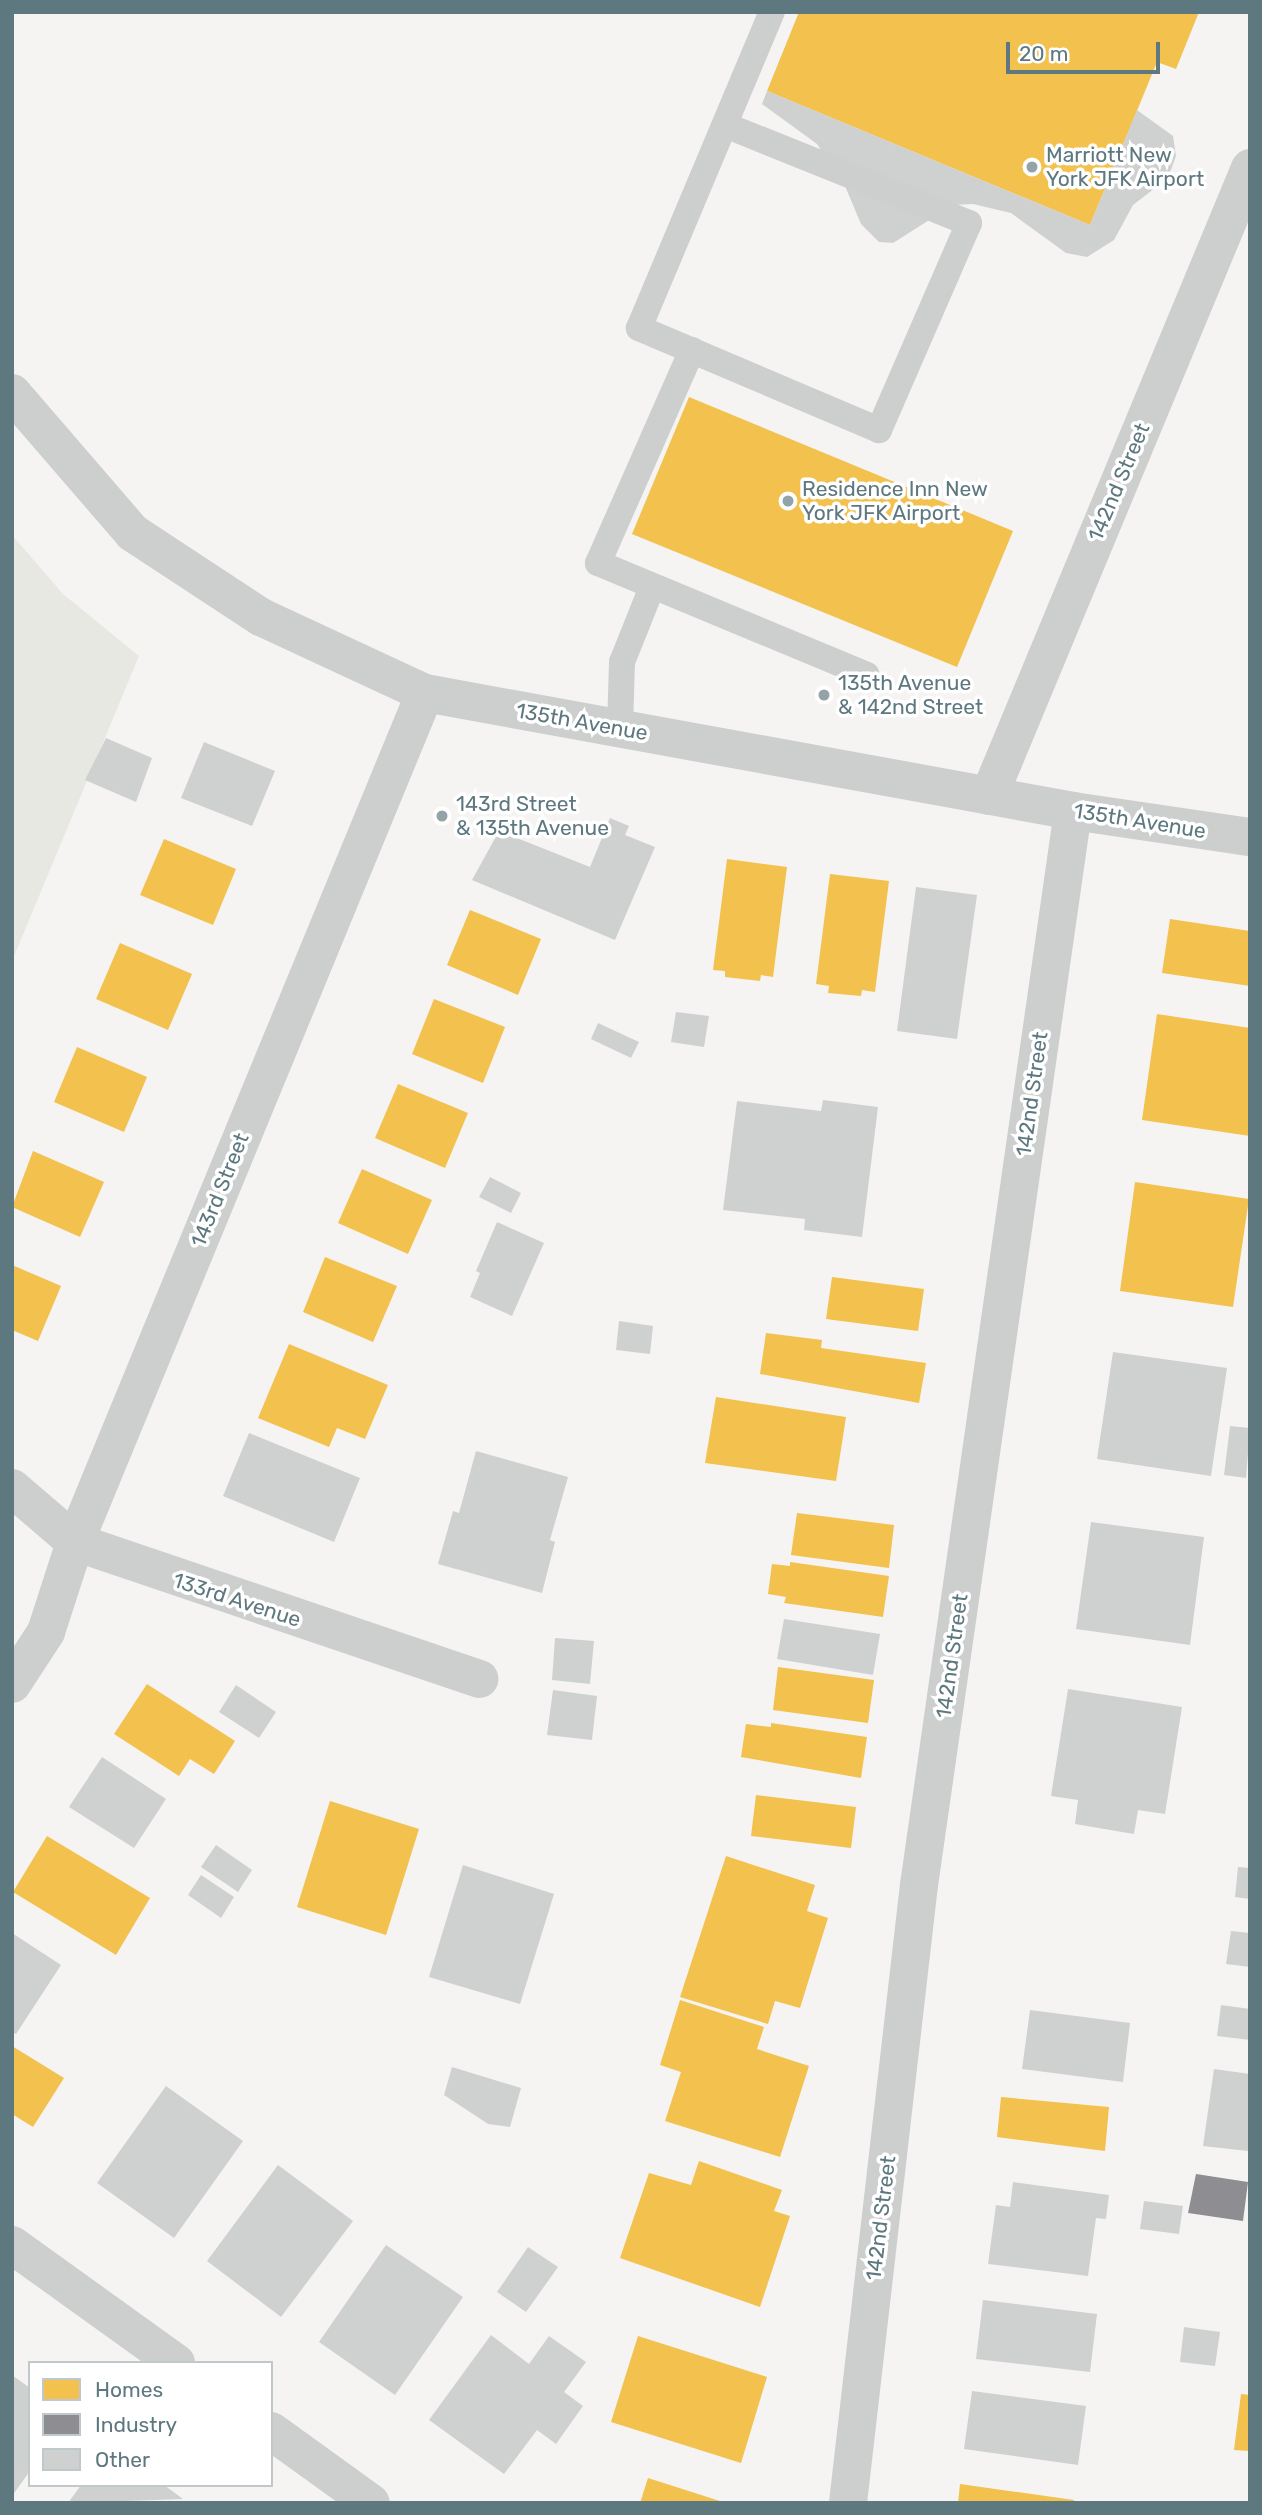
<!DOCTYPE html>
<style>
body{margin:0}
#map{position:relative;width:1262px;height:2515px;overflow:hidden;background:#f5f4f3;font-family:Rubik,sans-serif}
div>[style]{position:absolute}
.green>*{inset:0;background:#e6e8e1}
.homes>*{inset:0;background:#f2c14e}
.industry>*{inset:0;background:#8d8d92}
.building>*{inset:0;background:#cfd1d1}
.lane>*{height:26px;margin:-13px;padding:0 13px;transform-origin:13px;border-radius:13px;background:#cdcfce}
.street>*{height:38px;margin:-19px;padding:0 19px;transform-origin:19px;border-radius:19px;background:#cdcfce}
.dots>*{width:19px;height:19px;translate:-50% -50%;box-sizing:border-box;border:4px solid #fff;border-radius:50%}
span{translate:-50% -50%;white-space:nowrap;text-align:center;line-height:1.15;-webkit-text-stroke:7px #fff;paint-order:stroke}
.poi-label{font-size:21px;color:#5e7880}
.left{translate:0 -50%;text-align:left}
.street-label{font-size:21px;color:#5e7880}
.frame{position:absolute;inset:0;border:14px solid #5e7880;pointer-events:none}
.legend{position:absolute;left:28px;top:2361px;width:245px;height:126px;box-sizing:border-box;background:#fff;border:2px solid #bfc9cc;margin:0;padding:9px 12px;list-style:none;font-size:21px;color:#5e7880}
.legend li{display:flex;align-items:center;gap:14px;height:35px}
.legend b{width:35px;border:2px solid #bfc9cc}
.scale{position:absolute;left:1006px;top:42px;width:154px;height:32px;box-sizing:border-box;border:4px solid #5e7880;border-top:0;padding-left:9px;font-size:21px;line-height:24px;white-space:nowrap;color:#5e7880;-webkit-text-stroke:5px #fff;paint-order:stroke}
</style>
<div id="map">
<div class="green">
<div style="clip-path:polygon(12px 535px,63px 594px,139px 656px,12px 961px)"></div>
</div>
<div class="homes">
<div style="clip-path:polygon(799px 12px,1199px 12px,1176px 69px,1157px 62px,1090px 225px,767px 91px)"></div>
<div style="clip-path:polygon(689px 397px,1013px 531px,957px 667px,632px 534px)"></div>
<div style="clip-path:polygon(164px 839px,236px 869px,213px 925px,140px 895px)"></div>
<div style="clip-path:polygon(727px 859px,787px 867px,773px 977px,761px 975px,760px 981px,725px 977px,725px 971px,713px 970px)"></div>
<div style="clip-path:polygon(830px 874px,889px 881px,875px 992px,862px 990px,861px 996px,828px 993px,829px 986px,816px 984px)"></div>
<div style="clip-path:polygon(470px 910px,541px 939px,518px 995px,447px 965px)"></div>
<div style="clip-path:polygon(1170px 919px,1250px 931px,1250px 986px,1162px 973px)"></div>
<div style="clip-path:polygon(120px 943px,192px 974px,168px 1030px,96px 999px)"></div>
<div style="clip-path:polygon(434px 999px,505px 1027px,483px 1083px,412px 1054px)"></div>
<div style="clip-path:polygon(1157px 1014px,1250px 1028px,1250px 1136px,1142px 1120px)"></div>
<div style="clip-path:polygon(77px 1047px,147px 1077px,124px 1132px,54px 1102px)"></div>
<div style="clip-path:polygon(398px 1084px,468px 1113px,445px 1168px,375px 1138px)"></div>
<div style="clip-path:polygon(33px 1151px,104px 1182px,80px 1237px,12px 1207px)"></div>
<div style="clip-path:polygon(362px 1169px,432px 1200px,408px 1254px,338px 1223px)"></div>
<div style="clip-path:polygon(1135px 1182px,1249px 1199px,1233px 1307px,1120px 1291px)"></div>
<div style="clip-path:polygon(325px 1257px,397px 1286px,373px 1342px,303px 1312px)"></div>
<div style="clip-path:polygon(12px 1265px,61px 1286px,38px 1341px,12px 1330px)"></div>
<div style="clip-path:polygon(832px 1277px,924px 1289px,918px 1331px,826px 1319px)"></div>
<div style="clip-path:polygon(766px 1333px,822px 1340px,821px 1348px,926px 1363px,919px 1403px,760px 1374px)"></div>
<div style="clip-path:polygon(289px 1344px,388px 1385px,365px 1439px,337px 1428px,329px 1447px,258px 1418px)"></div>
<div style="clip-path:polygon(716px 1397px,846px 1417px,836px 1481px,705px 1463px)"></div>
<div style="clip-path:polygon(797px 1513px,894px 1525px,889px 1568px,791px 1555px)"></div>
<div style="clip-path:polygon(790px 1562px,889px 1576px,883px 1617px,784px 1603px,786px 1597px,768px 1594px,772px 1564px,790px 1566px)"></div>
<div style="clip-path:polygon(778px 1667px,874px 1680px,868px 1723px,773px 1710px)"></div>
<div style="clip-path:polygon(147px 1684px,235px 1741px,214px 1774px,190px 1759px,179px 1776px,114px 1734px)"></div>
<div style="clip-path:polygon(771px 1723px,867px 1737px,861px 1778px,741px 1757px,746px 1724px,771px 1727px)"></div>
<div style="clip-path:polygon(756px 1795px,856px 1807px,851px 1848px,751px 1836px)"></div>
<div style="clip-path:polygon(330px 1801px,419px 1829px,386px 1935px,297px 1907px)"></div>
<div style="clip-path:polygon(47px 1836px,150px 1898px,116px 1955px,13px 1892px)"></div>
<div style="clip-path:polygon(726px 1856px,815px 1885px,807px 1911px,828px 1918px,800px 2008px,775px 2001px,768px 2024px,680px 1997px)"></div>
<div style="clip-path:polygon(680px 2000px,764px 2027px,757px 2049px,809px 2066px,780px 2157px,665px 2121px,681px 2072px,660px 2065px)"></div>
<div style="clip-path:polygon(12px 2046px,64px 2078px,33px 2127px,12px 2114px)"></div>
<div style="clip-path:polygon(1001px 2097px,1109px 2107px,1105px 2151px,997px 2137px)"></div>
<div style="clip-path:polygon(699px 2161px,782px 2190px,774px 2211px,790px 2216px,760px 2307px,620px 2258px,649px 2173px,691px 2185px)"></div>
<div style="clip-path:polygon(638px 2336px,767px 2377px,741px 2463px,611px 2422px)"></div>
<div style="clip-path:polygon(1241px 2394px,1250px 2395px,1250px 2451px,1234px 2450px)"></div>
<div style="clip-path:polygon(648px 2478px,723px 2502px,723px 2503px,640px 2503px)"></div>
<div style="clip-path:polygon(960px 2484px,1074px 2500px,1074px 2503px,958px 2503px)"></div>
</div>
<div class="industry">
<div style="clip-path:polygon(1196px 2174px,1248px 2182px,1243px 2221px,1188px 2213px)"></div>
</div>
<div class="building">
<div style="clip-path:polygon(767px 91px,1090px 225px,1137px 110px,1173px 136px,1176px 156px,1168px 178px,1133px 205px,1114px 240px,1087px 257px,1066px 253px,1011px 213px,973px 204px,953px 205px,893px 243px,879px 242px,861px 224px,845px 186px,817px 144px,762px 104px)"></div>
<div style="clip-path:polygon(106px 738px,152px 758px,136px 802px,85px 780px)"></div>
<div style="clip-path:polygon(204px 742px,275px 771px,252px 826px,181px 798px)"></div>
<div style="clip-path:polygon(610px 818px,629px 826px,625px 835px,655px 847px,615px 940px,472px 880px,499px 831px,590px 867px)"></div>
<div style="clip-path:polygon(916px 887px,977px 895px,957px 1039px,897px 1031px)"></div>
<div style="clip-path:polygon(676px 1012px,709px 1016px,704px 1047px,671px 1042px)"></div>
<div style="clip-path:polygon(598px 1023px,639px 1042px,631px 1058px,591px 1039px)"></div>
<div style="clip-path:polygon(823px 1100px,878px 1107px,862px 1237px,804px 1230px,805px 1219px,723px 1210px,737px 1101px,821px 1111px)"></div>
<div style="clip-path:polygon(490px 1177px,521px 1193px,511px 1213px,479px 1197px)"></div>
<div style="clip-path:polygon(497px 1222px,544px 1243px,512px 1316px,470px 1297px,480px 1273px,476px 1271px)"></div>
<div style="clip-path:polygon(619px 1321px,653px 1326px,650px 1354px,616px 1350px)"></div>
<div style="clip-path:polygon(1113px 1352px,1227px 1368px,1211px 1476px,1097px 1459px)"></div>
<div style="clip-path:polygon(1230px 1426px,1250px 1428px,1246px 1478px,1224px 1475px)"></div>
<div style="clip-path:polygon(249px 1433px,360px 1478px,334px 1542px,223px 1496px)"></div>
<div style="clip-path:polygon(476px 1451px,568px 1477px,550px 1540px,555px 1542px,542px 1593px,438px 1564px,453px 1511px,459px 1513px)"></div>
<div style="clip-path:polygon(1091px 1522px,1204px 1537px,1190px 1645px,1076px 1629px)"></div>
<div style="clip-path:polygon(784px 1619px,880px 1634px,873px 1675px,777px 1659px)"></div>
<div style="clip-path:polygon(555px 1638px,594px 1641px,590px 1684px,552px 1680px)"></div>
<div style="clip-path:polygon(236px 1685px,276px 1712px,259px 1738px,219px 1712px)"></div>
<div style="clip-path:polygon(1068px 1689px,1182px 1707px,1165px 1814px,1138px 1810px,1134px 1834px,1075px 1824px,1078px 1800px,1051px 1796px)"></div>
<div style="clip-path:polygon(553px 1690px,597px 1696px,592px 1740px,547px 1735px)"></div>
<div style="clip-path:polygon(102px 1757px,166px 1799px,134px 1848px,69px 1807px)"></div>
<div style="clip-path:polygon(216px 1845px,252px 1870px,238px 1892px,201px 1867px)"></div>
<div style="clip-path:polygon(463px 1865px,554px 1894px,520px 2004px,429px 1977px)"></div>
<div style="clip-path:polygon(1238px 1867px,1250px 1868px,1250px 1899px,1235px 1897px)"></div>
<div style="clip-path:polygon(201px 1875px,234px 1897px,221px 1918px,188px 1895px)"></div>
<div style="clip-path:polygon(1231px 1931px,1250px 1933px,1250px 1967px,1226px 1964px)"></div>
<div style="clip-path:polygon(12px 1933px,61px 1965px,16px 2034px,12px 2032px)"></div>
<div style="clip-path:polygon(1221px 2005px,1250px 2009px,1250px 2040px,1217px 2036px)"></div>
<div style="clip-path:polygon(1030px 2010px,1130px 2023px,1123px 2082px,1022px 2069px)"></div>
<div style="clip-path:polygon(452px 2067px,521px 2088px,510px 2127px,488px 2124px,444px 2095px)"></div>
<div style="clip-path:polygon(1214px 2069px,1250px 2074px,1248px 2151px,1203px 2146px)"></div>
<div style="clip-path:polygon(166px 2086px,243px 2141px,174px 2238px,97px 2183px)"></div>
<div style="clip-path:polygon(278px 2165px,353px 2221px,281px 2317px,207px 2261px)"></div>
<div style="clip-path:polygon(1013px 2182px,1109px 2195px,1106px 2219px,1096px 2218px,1088px 2276px,988px 2264px,996px 2205px,1010px 2207px)"></div>
<div style="clip-path:polygon(1144px 2201px,1183px 2206px,1179px 2234px,1140px 2229px)"></div>
<div style="clip-path:polygon(386px 2245px,463px 2297px,395px 2395px,319px 2342px)"></div>
<div style="clip-path:polygon(528px 2247px,558px 2267px,526px 2312px,497px 2292px)"></div>
<div style="clip-path:polygon(983px 2300px,1097px 2314px,1090px 2372px,976px 2359px)"></div>
<div style="clip-path:polygon(1184px 2327px,1220px 2332px,1215px 2366px,1180px 2362px)"></div>
<div style="clip-path:polygon(491px 2335px,529px 2364px,549px 2336px,586px 2362px,564px 2392px,583px 2406px,556px 2444px,537px 2430px,504px 2474px,429px 2420px)"></div>
<div style="clip-path:polygon(12px 2375px,30px 2388px,30px 2471px,12px 2496px)"></div>
<div style="clip-path:polygon(972px 2391px,1086px 2406px,1078px 2465px,964px 2449px)"></div>
<div style="clip-path:polygon(81px 2485px,164px 2485px,183px 2499px,68px 2503px)"></div>
</div>
<div class="lane">
<div style="left:725px;top:125px;width:263px;rotate:21.9deg"></div>
<div style="left:969px;top:223px;width:226px;rotate:113.5deg"></div>
<div style="left:879px;top:430px;width:261px;rotate:-157deg"></div>
<div style="left:639px;top:328px;width:343px;rotate:-67.2deg"></div>
<div style="left:692px;top:350px;width:233px;rotate:113.8deg"></div>
<div style="left:598px;top:563px;width:291px;rotate:22.6deg"></div>
<div style="left:620px;top:729px;width:67px;rotate:-88.3deg"></div>
<div style="left:622px;top:662px;width:81px;rotate:-68.2deg"></div>
</div>
<div class="street">
<div style="left:12px;top:393px;width:185px;rotate:49.2deg"></div>
<div style="left:133px;top:533px;width:153px;rotate:33.3deg"></div>
<div style="left:261px;top:617px;width:181px;rotate:24.9deg"></div>
<div style="left:425px;top:693px;width:659px;rotate:10.32deg"></div>
<div style="left:1073px;top:811px;width:179px;rotate:8.4deg"></div>
<div style="left:989px;top:796px;width:680px;rotate:-67.43deg"></div>
<div style="left:12px;top:1488px;width:83px;rotate:40.6deg"></div>
<div style="left:75px;top:1542px;width:427px;rotate:18.7deg"></div>
<div style="left:12px;top:1684px;width:62px;rotate:-56.8deg"></div>
<div style="left:46px;top:1632px;width:95px;rotate:-72.1deg"></div>
<div style="left:75px;top:1542px;width:918px;rotate:-67.6deg"></div>
<div style="left:12px;top:2245px;width:202px;rotate:35.7deg"></div>
<div style="left:271px;top:2431px;width:123px;rotate:35.8deg"></div>
<div style="left:848px;top:2503px;width:622px;rotate:-83.45deg"></div>
<div style="left:919px;top:1885px;width:1085px;rotate:-81.84deg"></div>
</div>
<div class="dots">
<div style="left:1032px;top:167px;background:#93a3a8"></div>
<div style="left:788px;top:501px;background:#93a3a8"></div>
<div style="left:824px;top:695px;background:#93a3a8"></div>
<div style="left:442px;top:816px;background:#93a3a8"></div>
</div>
<div class="poi-label">
<span class="left" style="left:1046px;top:167px">Marriott New<br>York JFK Airport</span>
<span class="left" style="left:802px;top:501px">Residence Inn New<br>York JFK Airport</span>
<span class="left" style="left:838px;top:695px">135th Avenue<br>&amp; 142nd Street</span>
<span class="left" style="left:456px;top:816px">143rd Street<br>&amp; 135th Avenue</span>
</div>
<div class="street-label">
<span style="left:1119px;top:482px;rotate:-67deg">142nd Street</span>
<span style="left:582px;top:722px;rotate:10deg">135th Avenue</span>
<span style="left:1140px;top:821px;rotate:9deg">135th Avenue</span>
<span style="left:1032px;top:1094px;rotate:-82deg">142nd Street</span>
<span style="left:220px;top:1190px;rotate:-68deg">143rd Street</span>
<span style="left:237px;top:1600px;rotate:18deg">133rd Avenue</span>
<span style="left:952px;top:1656px;rotate:-82deg">142nd Street</span>
<span style="left:881px;top:2218px;rotate:-83deg">142nd Street</span>
</div>
<div class="frame"></div>
<ul class="legend">
<li><b style="height:19px;background:#f2c14e"></b>Homes</li>
<li><b style="height:19px;background:#8d8d92"></b>Industry</li>
<li><b style="height:19px;background:#cfd1d1"></b>Other</li>
</ul>
<div class="scale">20 m</div>
</div>
